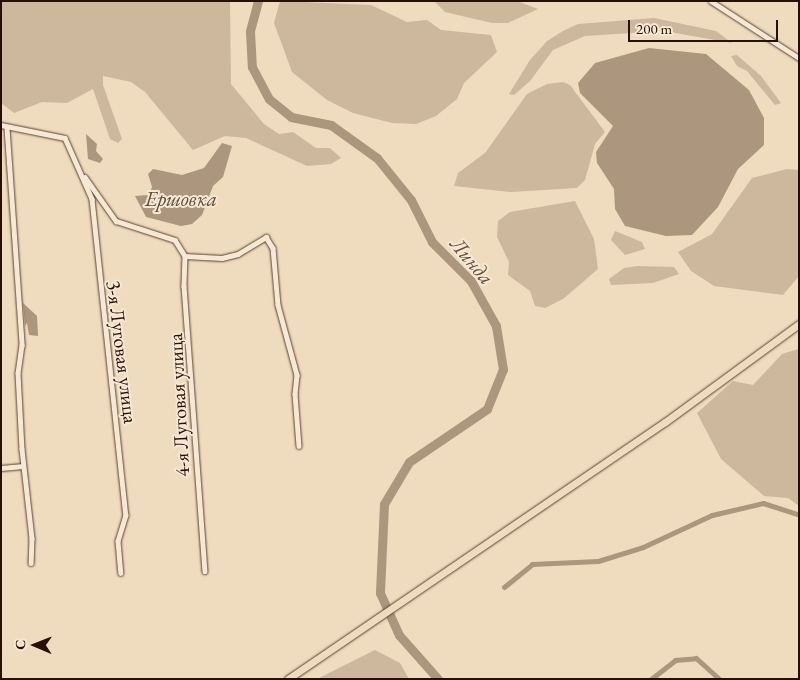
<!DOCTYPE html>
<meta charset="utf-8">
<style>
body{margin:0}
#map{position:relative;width:800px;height:680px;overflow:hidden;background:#efdbbd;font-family:"EB Garamond",serif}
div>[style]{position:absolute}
.green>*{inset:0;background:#cdb89d}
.water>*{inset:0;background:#ac967d}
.canal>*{height:5px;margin:-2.5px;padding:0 2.5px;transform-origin:2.5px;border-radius:2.5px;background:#ac967d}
.river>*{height:9px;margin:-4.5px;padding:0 4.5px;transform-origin:4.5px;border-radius:4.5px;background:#ac967d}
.roads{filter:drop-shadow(0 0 1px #5a4230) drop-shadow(0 0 1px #5a4230)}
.minor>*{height:4.5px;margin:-2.25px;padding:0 2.25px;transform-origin:2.25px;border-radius:2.25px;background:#f5e8d4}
.primary>*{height:7px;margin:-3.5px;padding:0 3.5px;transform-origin:3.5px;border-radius:3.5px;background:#efdbbd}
span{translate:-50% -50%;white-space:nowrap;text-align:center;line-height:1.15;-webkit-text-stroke:4px #f5e8d4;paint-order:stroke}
.street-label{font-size:20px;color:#290f01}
.water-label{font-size:21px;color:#644c39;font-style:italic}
.frame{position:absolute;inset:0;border:2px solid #290f01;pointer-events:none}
.north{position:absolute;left:10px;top:620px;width:50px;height:50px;-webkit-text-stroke:4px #f5e8d4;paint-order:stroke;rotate:271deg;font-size:14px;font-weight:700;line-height:20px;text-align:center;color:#290f01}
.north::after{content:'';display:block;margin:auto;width:18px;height:22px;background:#290f01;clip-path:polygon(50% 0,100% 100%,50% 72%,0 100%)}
.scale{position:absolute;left:628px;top:20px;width:150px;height:22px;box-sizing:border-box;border:2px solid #290f01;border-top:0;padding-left:6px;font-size:15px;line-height:18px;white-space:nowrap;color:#290f01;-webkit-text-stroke:4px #f5e8d4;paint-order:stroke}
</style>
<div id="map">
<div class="green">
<div style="clip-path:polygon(1px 1px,230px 1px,231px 84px,264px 124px,279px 134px,293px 132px,316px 148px,330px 148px,341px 158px,331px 164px,307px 166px,246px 138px,225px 136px,193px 150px,145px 92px,131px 82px,103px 76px,103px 85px,122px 139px,118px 143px,110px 139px,93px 89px,67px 103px,42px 102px,14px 113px,1px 103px)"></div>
<div style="clip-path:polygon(280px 1px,371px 5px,407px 22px,427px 20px,441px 30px,491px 35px,497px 52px,464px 83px,457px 99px,436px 116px,416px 124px,392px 123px,353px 113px,327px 100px,292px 72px,274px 23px)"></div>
<div style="clip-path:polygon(517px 1px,538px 9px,508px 23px,492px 23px,445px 12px,435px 2px)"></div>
<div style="clip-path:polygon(654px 18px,716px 31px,732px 43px,664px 31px,585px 36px,553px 50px,530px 81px,514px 95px,509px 94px,530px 60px,547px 41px,563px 31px,578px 24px)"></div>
<div style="clip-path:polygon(737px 55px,761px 76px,781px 103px,775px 105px,747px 71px,737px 66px,731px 56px)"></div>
<div style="clip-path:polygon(563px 82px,570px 85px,605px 132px,595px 144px,585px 180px,577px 188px,511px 192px,454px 186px,458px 173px,485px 153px,527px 94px,547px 84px)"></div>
<div style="clip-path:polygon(787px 169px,799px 170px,799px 276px,783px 295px,714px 286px,691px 271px,678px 252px,712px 234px,752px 178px)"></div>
<div style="clip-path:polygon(575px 201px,594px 239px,598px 269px,563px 299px,545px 308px,535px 306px,530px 291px,508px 275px,509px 262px,497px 237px,498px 221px,510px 212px)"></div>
<div style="clip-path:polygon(615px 231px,642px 242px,645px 249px,625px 255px,611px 240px)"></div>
<div style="clip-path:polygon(638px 266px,674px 267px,679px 274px,653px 283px,611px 285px,609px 279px,624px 268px)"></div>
<div style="clip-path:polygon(798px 349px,799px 355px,799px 506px,788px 498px,764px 496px,721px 459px,697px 413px,733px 381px,753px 385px,782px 354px)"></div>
<div style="clip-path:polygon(375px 650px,400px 663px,409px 679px,317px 679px)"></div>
</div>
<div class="water">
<div style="clip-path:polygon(649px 48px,706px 54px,749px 90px,764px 118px,764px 145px,738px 169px,718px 207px,692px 235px,666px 236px,625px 226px,615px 209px,614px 189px,597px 163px,596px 152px,613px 126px,580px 93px,578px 83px,595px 63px)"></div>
<div style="clip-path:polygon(86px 134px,97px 144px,96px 151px,103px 159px,100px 163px,88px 159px)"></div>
<div style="clip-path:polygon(222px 143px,232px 146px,223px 177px,213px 186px,202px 215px,192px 224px,181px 226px,146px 217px,135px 196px,149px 195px,152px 187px,148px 174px,153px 169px,182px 175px,204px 168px)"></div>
<div style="clip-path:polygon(23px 303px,37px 316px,38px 336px,29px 335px,27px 323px,25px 326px)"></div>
</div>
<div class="canal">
<div style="left:504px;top:587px;width:36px;rotate:-39deg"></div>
<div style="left:532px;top:564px;width:66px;rotate:-2.6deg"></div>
<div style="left:598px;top:561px;width:47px;rotate:-17.3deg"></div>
<div style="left:643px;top:547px;width:76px;rotate:-24.9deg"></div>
<div style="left:712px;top:515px;width:52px;rotate:-13.2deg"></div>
<div style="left:763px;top:503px;width:38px;rotate:18deg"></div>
<div style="left:651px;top:679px;width:31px;rotate:-38deg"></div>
<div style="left:675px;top:660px;width:21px;rotate:-5deg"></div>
<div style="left:696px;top:658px;width:31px;rotate:42deg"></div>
</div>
<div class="river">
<div style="left:258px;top:1px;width:31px;rotate:105deg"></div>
<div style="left:250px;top:31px;width:36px;rotate:87deg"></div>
<div style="left:252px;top:67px;width:36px;rotate:62deg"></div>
<div style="left:269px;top:99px;width:28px;rotate:39deg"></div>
<div style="left:291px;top:117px;width:41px;rotate:11.3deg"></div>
<div style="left:331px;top:125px;width:57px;rotate:35.7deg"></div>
<div style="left:377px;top:158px;width:54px;rotate:51deg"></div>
<div style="left:411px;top:200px;width:47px;rotate:63.4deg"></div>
<div style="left:432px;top:242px;width:55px;rotate:45deg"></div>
<div style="left:471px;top:281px;width:51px;rotate:60.9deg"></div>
<div style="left:496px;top:326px;width:44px;rotate:80.8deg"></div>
<div style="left:503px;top:369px;width:43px;rotate:111.8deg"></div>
<div style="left:487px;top:409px;width:94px;rotate:145.8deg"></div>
<div style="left:409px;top:462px;width:49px;rotate:120.8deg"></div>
<div style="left:384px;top:504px;width:89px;rotate:92.6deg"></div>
<div style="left:380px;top:593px;width:46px;rotate:65.7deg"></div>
<div style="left:399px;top:635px;width:59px;rotate:48.4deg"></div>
</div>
<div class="roads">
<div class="minor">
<div style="left:711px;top:1px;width:105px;rotate:32.9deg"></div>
<div style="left:1px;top:125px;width:65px;rotate:11.5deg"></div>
<div style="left:65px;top:138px;width:67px;rotate:66.1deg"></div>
<div style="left:92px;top:199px;width:318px;rotate:83.9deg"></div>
<div style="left:126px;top:515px;width:27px;rotate:107deg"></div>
<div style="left:118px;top:541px;width:32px;rotate:85deg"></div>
<div style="left:7px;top:128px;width:218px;rotate:86deg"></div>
<div style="left:22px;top:345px;width:28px;rotate:98deg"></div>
<div style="left:18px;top:373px;width:76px;rotate:87deg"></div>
<div style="left:22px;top:449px;width:90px;rotate:83.6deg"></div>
<div style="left:32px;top:538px;width:25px;rotate:92deg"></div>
<div style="left:85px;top:177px;width:54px;rotate:54.8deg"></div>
<div style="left:116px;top:221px;width:62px;rotate:17.9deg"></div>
<div style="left:175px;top:240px;width:19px;rotate:58deg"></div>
<div style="left:185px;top:256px;width:30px;rotate:92deg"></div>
<div style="left:184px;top:286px;width:286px;rotate:85.8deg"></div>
<div style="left:185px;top:256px;width:37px;rotate:3deg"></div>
<div style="left:222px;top:258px;width:16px;rotate:-14deg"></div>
<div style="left:238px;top:254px;width:33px;rotate:-31deg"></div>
<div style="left:266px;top:237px;width:13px;rotate:58deg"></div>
<div style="left:273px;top:248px;width:57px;rotate:85deg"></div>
<div style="left:278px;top:305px;width:73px;rotate:74.8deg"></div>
<div style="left:297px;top:375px;width:19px;rotate:96deg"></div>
<div style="left:295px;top:394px;width:52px;rotate:85.6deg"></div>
<div style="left:1px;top:468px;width:22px;rotate:-5deg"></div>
</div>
<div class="primary">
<div style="left:288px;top:679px;width:456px;rotate:-34.3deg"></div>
<div style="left:665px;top:422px;width:166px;rotate:-36.2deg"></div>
</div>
</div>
<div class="street-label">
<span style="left:122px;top:352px;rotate:83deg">3-я Луговая улица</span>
<span style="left:179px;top:405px;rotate:-93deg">4-я Луговая улица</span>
</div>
<div class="water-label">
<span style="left:181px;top:199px">Ершовка</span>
<span style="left:472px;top:261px;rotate:50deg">Линда</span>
</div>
<div class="frame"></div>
<div class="north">С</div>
<div class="scale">200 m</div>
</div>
